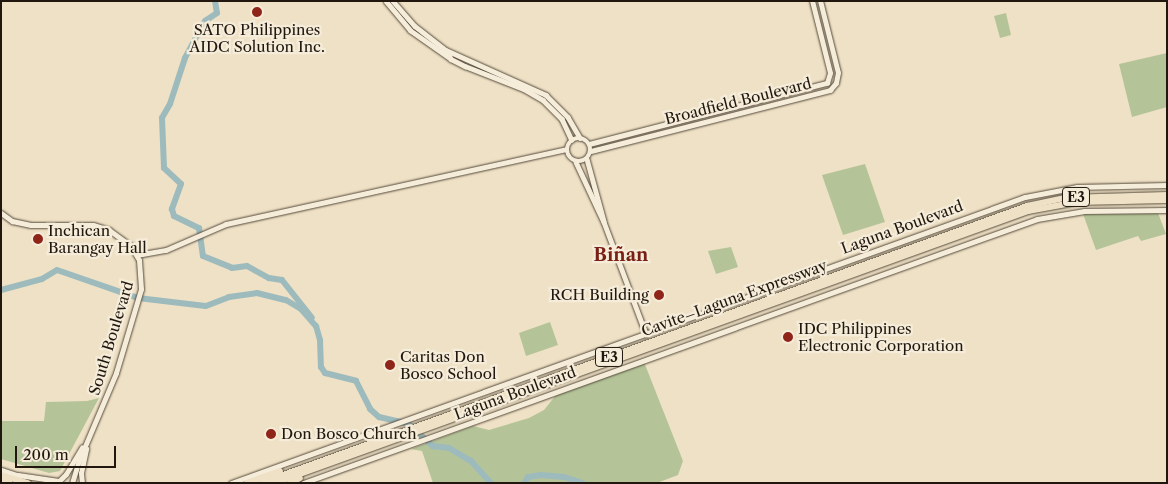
<!DOCTYPE html>
<meta charset="utf-8">
<style>
body{margin:0}
#map{position:relative;width:1168px;height:484px;overflow:hidden;background:#efe1c5;font-family:"Libre Caslon Text",serif}
div>[style]{position:absolute}
.green>*{inset:0;background:#b4c498}
.river>*{height:6px;margin:-3px;padding:0 3px;transform-origin:3px;border-radius:3px;background:#9dbbbd}
.roads{filter:drop-shadow(0 0 1px #544a3c) drop-shadow(0 0 1px #544a3c)}
.tertiary>*{height:4.5px;margin:-2.25px;padding:0 2.25px;transform-origin:2.25px;border-radius:2.25px;background:#f5ecd9}
.tertiary>.ring{margin:-2.25px;padding:0;box-sizing:content-box;background:none;border:4.5px solid #f5ecd9;border-radius:50%}
.secondary>*{height:5px;margin:-2.5px;padding:0 2.5px;transform-origin:2.5px;border-radius:2.5px;background:#f5ecd9}
.motorway>*{height:6px;margin:-3px;padding:0 3px;transform-origin:3px;border-radius:3px;background:#efe1c5}
.dots>*{width:14px;height:14px;translate:-50% -50%;box-sizing:border-box;border:2px solid #f5ecd9;border-radius:50%}
span{translate:-50% -50%;white-space:nowrap;text-align:center;line-height:1.15;-webkit-text-stroke:4.5px #f5ecd9;paint-order:stroke}
.shield-label span{padding:1px 4px;background:#f5ecd9;border:1px solid;border-radius:4px;-webkit-text-stroke-width:0}
.shield-label{font-size:14px;color:#21170f;font-weight:700}
.poi-label{font-size:15px;color:#21170f}
.left{translate:0 -50%;text-align:left}
.right{translate:-100% -50%;text-align:right}
.street-label{font-size:15px;color:#21170f}
.quarter-label{font-size:18px;color:#7a1f14;font-weight:700}
.frame{position:absolute;inset:0;border:2px solid #21170f;pointer-events:none}
.scale{position:absolute;left:15px;top:446px;width:101px;height:22px;box-sizing:border-box;border:2px solid #21170f;border-top:0;padding-left:6px;font-size:15px;line-height:18px;white-space:nowrap;color:#21170f;-webkit-text-stroke:4px #f5ecd9;paint-order:stroke}
</style>
<div id="map">
<div class="green">
<div style="clip-path:polygon(1006px 13px,1011px 35px,1000px 38px,994px 16px)"></div>
<div style="clip-path:polygon(1167px 53px,1167px 107px,1132px 117px,1119px 64px)"></div>
<div style="clip-path:polygon(865px 164px,885px 222px,843px 235px,822px 175px)"></div>
<div style="clip-path:polygon(1158px 213px,1166px 234px,1141px 241px,1138px 236px,1096px 250px,1083px 214px)"></div>
<div style="clip-path:polygon(731px 247px,738px 267px,716px 274px,708px 251px)"></div>
<div style="clip-path:polygon(550px 322px,558px 345px,526px 356px,519px 333px)"></div>
<div style="clip-path:polygon(644px 362px,683px 461px,678px 475px,657px 483px,433px 483px,422px 451px,411px 449px,473px 426px,489px 430px,529px 418px,544px 410px,556px 395px)"></div>
<div style="clip-path:polygon(99px 398px,60px 471px,49px 473px,1px 459px,1px 421px,44px 421px,46px 402px,87px 401px)"></div>
</div>
<div class="river">
<div style="left:215px;top:1px;width:12px;rotate:81deg"></div>
<div style="left:217px;top:13px;width:14px;rotate:146deg"></div>
<div style="left:205px;top:21px;width:42px;rotate:118.4deg"></div>
<div style="left:185px;top:58px;width:48px;rotate:108.1deg"></div>
<div style="left:170px;top:104px;width:16px;rotate:120deg"></div>
<div style="left:162px;top:118px;width:50px;rotate:87.7deg"></div>
<div style="left:164px;top:168px;width:23px;rotate:43deg"></div>
<div style="left:181px;top:184px;width:27px;rotate:110deg"></div>
<div style="left:172px;top:209px;width:7px;rotate:74deg"></div>
<div style="left:174px;top:216px;width:28px;rotate:26deg"></div>
<div style="left:199px;top:228px;width:28px;rotate:82deg"></div>
<div style="left:203px;top:256px;width:31px;rotate:22deg"></div>
<div style="left:232px;top:268px;width:15px;rotate:-8deg"></div>
<div style="left:247px;top:266px;width:25px;rotate:29deg"></div>
<div style="left:269px;top:278px;width:13px;rotate:9deg"></div>
<div style="left:282px;top:280px;width:48px;rotate:51.7deg"></div>
<div style="left:1px;top:290px;width:42px;rotate:-15deg"></div>
<div style="left:42px;top:279px;width:17px;rotate:-31deg"></div>
<div style="left:57px;top:270px;width:86px;rotate:19.1deg"></div>
<div style="left:138px;top:298px;width:68px;rotate:6.7deg"></div>
<div style="left:206px;top:306px;width:25px;rotate:-21deg"></div>
<div style="left:229px;top:297px;width:28px;rotate:-8deg"></div>
<div style="left:257px;top:293px;width:30px;rotate:14deg"></div>
<div style="left:286px;top:300px;width:17px;rotate:31deg"></div>
<div style="left:301px;top:309px;width:23px;rotate:49deg"></div>
<div style="left:316px;top:326px;width:15px;rotate:74deg"></div>
<div style="left:320px;top:340px;width:27px;rotate:88deg"></div>
<div style="left:321px;top:367px;width:7px;rotate:56deg"></div>
<div style="left:325px;top:373px;width:32px;rotate:14deg"></div>
<div style="left:356px;top:381px;width:31px;rotate:63deg"></div>
<div style="left:370px;top:409px;width:12px;rotate:42deg"></div>
<div style="left:379px;top:417px;width:31px;rotate:13deg"></div>
<div style="left:409px;top:424px;width:33px;rotate:43deg"></div>
<div style="left:433px;top:446px;width:16px;rotate:7deg"></div>
<div style="left:449px;top:448px;width:26px;rotate:31deg"></div>
<div style="left:471px;top:461px;width:30px;rotate:48deg"></div>
<div style="left:524px;top:483px;width:7px;rotate:-56deg"></div>
<div style="left:528px;top:477px;width:13px;rotate:-9deg"></div>
<div style="left:541px;top:475px;width:23px;rotate:5deg"></div>
<div style="left:564px;top:477px;width:19px;rotate:18deg"></div>
</div>
<div class="roads">
<div class="tertiary">
<div style="left:386px;top:1px;width:38px;rotate:50deg"></div>
<div style="left:410px;top:30px;width:49px;rotate:35deg"></div>
<div style="left:393px;top:1px;width:33px;rotate:49deg"></div>
<div style="left:415px;top:26px;width:39px;rotate:38deg"></div>
<div style="left:446px;top:50px;width:110px;rotate:24.2deg"></div>
<div style="left:546px;top:95px;width:31px;rotate:45deg"></div>
<div style="left:568px;top:117px;width:24px;rotate:60deg"></div>
<div style="left:447px;top:51px;width:9px;rotate:63deg"></div>
<div style="left:451px;top:59px;width:16px;rotate:27deg"></div>
<div style="left:465px;top:66px;width:63px;rotate:21.3deg"></div>
<div style="left:524px;top:89px;width:22px;rotate:30deg"></div>
<div style="left:543px;top:100px;width:27px;rotate:45deg"></div>
<div style="left:562px;top:119px;width:23px;rotate:65deg"></div>
<div class="ring" style="left:567px;top:138px;width:19.5px;height:19.5px"></div>
<div style="left:589px;top:144px;width:246px;rotate:-14.4deg"></div>
<div style="left:827px;top:83px;width:10px;rotate:-73deg"></div>
<div style="left:830px;top:73px;width:74px;rotate:-104deg"></div>
<div style="left:591px;top:151px;width:247px;rotate:-14.3deg"></div>
<div style="left:830px;top:90px;width:9px;rotate:-49deg"></div>
<div style="left:836px;top:83px;width:10px;rotate:-79deg"></div>
<div style="left:838px;top:73px;width:74px;rotate:-104deg"></div>
<div style="left:587px;top:159px;width:64px;rotate:74.7deg"></div>
<div style="left:576px;top:162px;width:66px;rotate:65deg"></div>
<div style="left:604px;top:222px;width:120px;rotate:69.4deg"></div>
<div style="left:137px;top:255px;width:29px;rotate:-10deg"></div>
<div style="left:166px;top:250px;width:65px;rotate:-23.4deg"></div>
<div style="left:226px;top:224px;width:348px;rotate:-12.4deg"></div>
</div>
<div class="secondary">
<div style="left:1px;top:213px;width:14px;rotate:36deg"></div>
<div style="left:12px;top:221px;width:19px;rotate:12deg"></div>
<div style="left:31px;top:225px;width:62px"></div>
<div style="left:93px;top:225px;width:17px;rotate:17deg"></div>
<div style="left:109px;top:230px;width:26px;rotate:36deg"></div>
<div style="left:130px;top:245px;width:17px;rotate:59deg"></div>
<div style="left:139px;top:260px;width:29px;rotate:86deg"></div>
<div style="left:141px;top:289px;width:88px;rotate:106.6deg"></div>
<div style="left:116px;top:373px;width:95px;rotate:113deg"></div>
<div style="left:79px;top:460px;width:24px;rotate:107deg"></div>
<div style="left:1px;top:470px;width:20px;rotate:18deg"></div>
<div style="left:18px;top:475px;width:41px;rotate:8.3deg"></div>
<div style="left:59px;top:481px;width:10px;rotate:-45deg"></div>
<div style="left:66px;top:474px;width:31px;rotate:-59deg"></div>
<div style="left:82px;top:483px;width:10px;rotate:-96deg"></div>
<div style="left:81px;top:473px;width:25px;rotate:-78deg"></div>
<div style="left:231px;top:483px;width:844px;rotate:-19.81deg"></div>
<div style="left:1025px;top:197px;width:53px;rotate:-10.9deg"></div>
<div style="left:1077px;top:187px;width:90px;rotate:-1.3deg"></div>
<div style="left:303px;top:483px;width:780px;rotate:-19.78deg"></div>
<div style="left:1037px;top:219px;width:48px;rotate:-9.7deg"></div>
<div style="left:1084px;top:211px;width:83px;rotate:-0.7deg"></div>
</div>
<div class="motorway">
<div style="left:1px;top:475px;width:28px;rotate:17deg"></div>
<div style="left:1px;top:480px;width:9px;rotate:18deg"></div>
<div style="left:247px;top:483px;width:35px;rotate:-20deg"></div>
<div style="left:261px;top:483px;width:815px;rotate:-19.88deg"></div>
<div style="left:1027px;top:206px;width:40px;rotate:-12deg"></div>
<div style="left:1066px;top:198px;width:101px;rotate:-1.7deg"></div>
<div style="left:275px;top:483px;width:801px;rotate:-19.86deg"></div>
<div style="left:1028px;top:211px;width:50px;rotate:-10.4deg"></div>
<div style="left:1077px;top:202px;width:90px;rotate:-1.3deg"></div>
<div style="left:290px;top:483px;width:11px;rotate:-27deg"></div>
</div>
</div>
<div class="dots">
<div style="left:257px;top:12px;background:#8f2418"></div>
<div style="left:38px;top:239px;background:#8f2418"></div>
<div style="left:659px;top:295px;background:#8f2418"></div>
<div style="left:788px;top:337px;background:#8f2418"></div>
<div style="left:390px;top:365px;background:#8f2418"></div>
<div style="left:271px;top:434px;background:#8f2418"></div>
</div>
<div class="shield-label">
<span style="left:1076px;top:197px">E3</span>
<span style="left:609px;top:357px">E3</span>
</div>
<div class="poi-label">
<span style="left:257px;top:38px">SATO Philippines<br>AIDC Solution Inc.</span>
<span class="left" style="left:48px;top:239px">Inchican<br>Barangay Hall</span>
<span class="right" style="left:649px;top:295px">RCH Building</span>
<span class="left" style="left:798px;top:337px">IDC Philippines<br>Electronic Corporation</span>
<span class="left" style="left:400px;top:365px">Caritas Don<br>Bosco School</span>
<span class="left" style="left:281px;top:434px">Don Bosco Church</span>
</div>
<div class="street-label">
<span style="left:738px;top:101px;rotate:-14deg">Broadfield Boulevard</span>
<span style="left:902px;top:227px;rotate:-20deg">Laguna Boulevard</span>
<span style="left:734px;top:298px;rotate:-20deg">Cavite–Laguna Expressway</span>
<span style="left:111px;top:338px;rotate:-73deg">South Boulevard</span>
<span style="left:515px;top:393px;rotate:-20deg">Laguna Boulevard</span>
</div>
<div class="quarter-label">
<span style="left:621px;top:255px">Biñan</span>
</div>
<div class="frame"></div>
<div class="scale">200 m</div>
</div>
